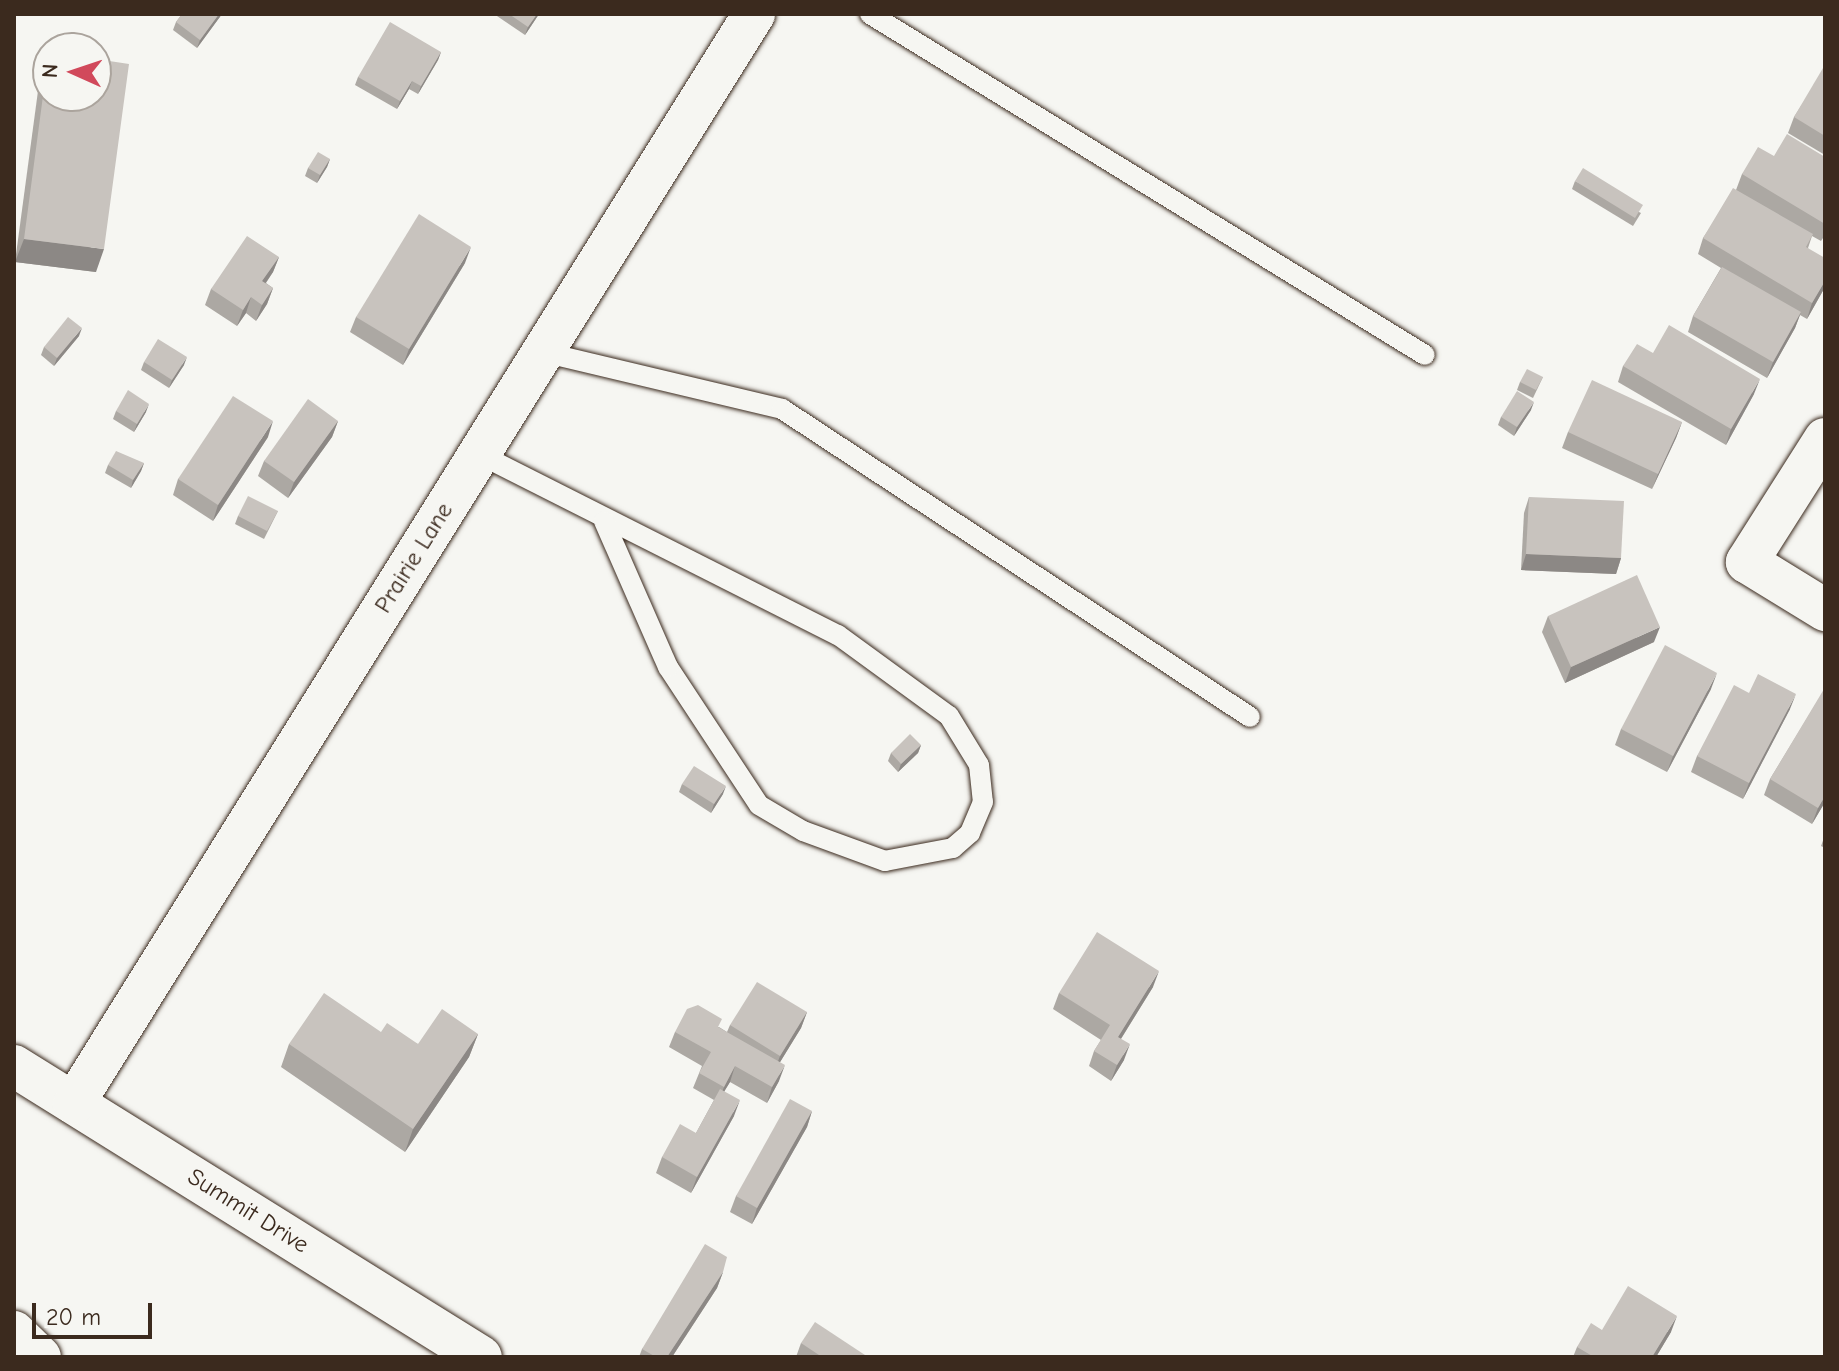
<!DOCTYPE html>
<style>
body{margin:0}
#map{position:relative;width:1839px;height:1371px;overflow:hidden;background:#f6f6f2;font-family:"Comic Neue",sans-serif}
div>[style]{position:absolute}
.roads{filter:drop-shadow(0 0 2px #3b2a1e) drop-shadow(0 0 2px #3b2a1e)}
.lane>*{height:20px;margin:-10px;padding:0 10px;transform-origin:10px;border-radius:10px;background:#f6f6f2}
.street>*{height:42px;margin:-21px;padding:0 21px;transform-origin:21px;border-radius:21px;background:#f6f6f2}
.wall>*{inset:0;background:#aca8a3}
.shaded-wall>*{inset:0;background:#8c8885}
.building>*{inset:0;background:#c8c3be}
span{translate:-50% -50%;white-space:nowrap;text-align:center;line-height:1.15;-webkit-text-stroke:7px #f6f6f2;paint-order:stroke}
.street-label{font-size:24px;color:#3b2a1e}
.frame{position:absolute;inset:0;border:16px solid #3b2a1e;pointer-events:none}
.north{position:absolute;left:32px;top:32px;width:80px;height:80px;box-sizing:border-box;background:#f6f6f2;border:2px solid #aba49d;border-radius:50%;rotate:273deg;font-size:22px;font-weight:700;line-height:32px;text-align:center;color:#3b2a1e}
.north::after{content:'';display:block;margin:auto;width:28px;height:36px;background:#d1495b;clip-path:polygon(50% 0,100% 100%,50% 72%,0 100%)}
.scale{position:absolute;left:32px;top:1303px;width:120px;height:36px;box-sizing:border-box;border:4px solid #3b2a1e;border-top:0;padding-left:10px;font-size:24px;line-height:28px;white-space:nowrap;color:#3b2a1e;-webkit-text-stroke:6px #f6f6f2;paint-order:stroke}
</style>
<div id="map">
<div class="roads">
<div class="lane">
<div style="left:870px;top:14px;width:651px;rotate:31.57deg"></div>
<div style="left:543px;top:352px;width:246px;rotate:13.4deg"></div>
<div style="left:782px;top:409px;width:560px;rotate:33.35deg"></div>
<div style="left:479px;top:454px;width:402px;rotate:26.8deg"></div>
<div style="left:838px;top:635px;width:137px;rotate:36.1deg"></div>
<div style="left:949px;top:716px;width:57px;rotate:58.5deg"></div>
<div style="left:979px;top:765px;width:37px;rotate:84deg"></div>
<div style="left:983px;top:802px;width:34px;rotate:113deg"></div>
<div style="left:970px;top:833px;width:23px;rotate:139deg"></div>
<div style="left:953px;top:848px;width:69px;rotate:169.2deg"></div>
<div style="left:885px;top:861px;width:87px;rotate:-159.9deg"></div>
<div style="left:803px;top:831px;width:51px;rotate:-149.4deg"></div>
<div style="left:759px;top:805px;width:165px;rotate:-123.4deg"></div>
<div style="left:668px;top:667px;width:159px;rotate:-113.7deg"></div>
</div>
<div class="street">
<div style="left:1825px;top:439px;width:146px;rotate:122.4deg"></div>
<div style="left:1747px;top:562px;width:92px;rotate:31.6deg"></div>
<div style="left:14px;top:1066px;width:550px;rotate:31.93deg"></div>
<div style="left:74px;top:1103px;width:1284px;rotate:-58.02deg"></div>
<div style="left:14px;top:1332px;width:36px;rotate:44deg"></div>
</div>
</div>
<div class="wall">
<div style="clip-path:polygon(182px 14px,222px 14px,197px 48px,173px 30px,176px 22px)"></div>
<div style="clip-path:polygon(494px 14px,539px 14px,525px 35px)"></div>
<div style="clip-path:polygon(441px 52px,438px 60px,418px 94px,409px 89px,397px 109px,355px 85px,358px 77px)"></div>
<div style="clip-path:polygon(48px 55px,96px 272px,15px 262px,40px 76px)"></div>
<div style="clip-path:polygon(1825px 69px,1825px 155px,1788px 133px,1794px 117px)"></div>
<div style="clip-path:polygon(1774px 156px,1825px 157px,1825px 235px,1821px 241px,1812px 236px,1808px 248px,1825px 287px,1807px 319px,1800px 315px,1795px 328px,1767px 378px,1688px 332px,1693px 316px,1721px 268px,1698px 254px,1703px 238px,1736px 190px,1742px 174px)"></div>
<div style="clip-path:polygon(330px 159px,327px 167px,317px 183px,305px 176px,308px 168px)"></div>
<div style="clip-path:polygon(1575px 181px,1641px 213px,1633px 226px,1572px 189px)"></div>
<div style="clip-path:polygon(279px 257px,273px 272px,266px 283px,273px 288px,267px 304px,256px 321px,246px 313px,237px 326px,205px 305px,211px 289px)"></div>
<div style="clip-path:polygon(465px 263px,403px 365px,350px 332px,356px 317px)"></div>
<div style="clip-path:polygon(79px 336px,54px 366px,41px 355px,44px 347px)"></div>
<div style="clip-path:polygon(1653px 353px,1754px 394px,1726px 445px,1618px 382px,1623px 366px)"></div>
<div style="clip-path:polygon(144px 362px,184px 365px,169px 388px,141px 370px)"></div>
<div style="clip-path:polygon(1543px 377px,1533px 398px,1517px 390px,1520px 382px)"></div>
<div style="clip-path:polygon(1531px 410px,1514px 436px,1498px 425px,1501px 417px)"></div>
<div style="clip-path:polygon(116px 411px,146px 412px,134px 432px,113px 419px)"></div>
<div style="clip-path:polygon(338px 421px,332px 437px,288px 498px,258px 476px,264px 461px)"></div>
<div style="clip-path:polygon(1682px 422px,1676px 438px,1652px 489px,1562px 448px,1568px 432px)"></div>
<div style="clip-path:polygon(268px 437px,213px 521px,173px 495px,178px 479px)"></div>
<div style="clip-path:polygon(144px 463px,141px 471px,131px 488px,105px 473px,108px 465px)"></div>
<div style="clip-path:polygon(1529px 497px,1621px 558px,1616px 574px,1521px 570px,1524px 513px)"></div>
<div style="clip-path:polygon(278px 511px,264px 539px,235px 524px,238px 516px)"></div>
<div style="clip-path:polygon(1548px 616px,1654px 642px,1565px 683px,1542px 632px)"></div>
<div style="clip-path:polygon(1711px 689px,1667px 772px,1615px 745px,1621px 729px)"></div>
<div style="clip-path:polygon(1825px 689px,1825px 802px,1812px 824px,1764px 795px,1770px 779px)"></div>
<div style="clip-path:polygon(1749px 693px,1790px 709px,1743px 799px,1691px 772px,1697px 756px)"></div>
<div style="clip-path:polygon(921px 745px,918px 753px,898px 772px,888px 761px,891px 753px)"></div>
<div style="clip-path:polygon(682px 784px,723px 794px,711px 813px,679px 792px)"></div>
<div style="clip-path:polygon(1825px 835px,1825px 848px,1821px 846px)"></div>
<div style="clip-path:polygon(1153px 987px,1121px 1039px,1124px 1060px,1111px 1081px,1089px 1066px,1094px 1051px,1101px 1040px,1053px 1009px,1059px 993px)"></div>
<div style="clip-path:polygon(807px 1012px,801px 1028px,780px 1062px,779px 1081px,767px 1103px,730px 1082px,724px 1091px,734px 1116px,691px 1193px,656px 1173px,662px 1157px,696px 1133px,714px 1100px,693px 1088px,702px 1066px,669px 1047px,675px 1032px,719px 1027px,727px 1032px,730px 1025px)"></div>
<div style="clip-path:polygon(381px 1032px,418px 1044px,478px 1034px,469px 1057px,405px 1152px,281px 1067px,289px 1044px)"></div>
<div style="clip-path:polygon(812px 1111px,807px 1127px,752px 1224px,730px 1212px,736px 1196px)"></div>
<div style="clip-path:polygon(723px 1272px,717px 1288px,672px 1357px,639px 1357px,642px 1349px)"></div>
<div style="clip-path:polygon(1602px 1330px,1671px 1332px,1656px 1357px,1573px 1357px,1577px 1347px)"></div>
<div style="clip-path:polygon(801px 1343px,868px 1357px,796px 1357px)"></div>
</div>
<div class="shaded-wall">
<div style="clip-path:polygon(219px 14px,222px 14px,197px 48px,200px 40px)"></div>
<div style="clip-path:polygon(537px 14px,539px 14px,525px 35px,528px 27px)"></div>
<div style="clip-path:polygon(441px 52px,438px 60px,418px 94px,421px 86px)"></div>
<div style="clip-path:polygon(412px 81px,409px 89px,397px 109px,400px 101px)"></div>
<div style="clip-path:polygon(330px 159px,327px 167px,317px 183px,320px 175px)"></div>
<div style="clip-path:polygon(24px 239px,104px 249px,96px 272px,15px 262px)"></div>
<div style="clip-path:polygon(471px 247px,465px 263px,403px 365px,409px 349px)"></div>
<div style="clip-path:polygon(279px 257px,273px 272px,256px 297px,262px 281px)"></div>
<div style="clip-path:polygon(1825px 281px,1825px 287px,1807px 319px,1812px 303px)"></div>
<div style="clip-path:polygon(273px 288px,267px 304px,256px 321px,262px 305px)"></div>
<div style="clip-path:polygon(251px 297px,246px 313px,237px 326px,243px 310px)"></div>
<div style="clip-path:polygon(1801px 312px,1795px 328px,1767px 378px,1773px 362px)"></div>
<div style="clip-path:polygon(82px 328px,79px 336px,54px 366px,57px 358px)"></div>
<div style="clip-path:polygon(187px 357px,184px 365px,169px 388px,172px 380px)"></div>
<div style="clip-path:polygon(1760px 379px,1754px 394px,1726px 445px,1731px 429px)"></div>
<div style="clip-path:polygon(1534px 402px,1531px 410px,1514px 436px,1517px 427px)"></div>
<div style="clip-path:polygon(149px 404px,146px 412px,134px 432px,137px 424px)"></div>
<div style="clip-path:polygon(273px 421px,268px 437px,213px 521px,218px 505px)"></div>
<div style="clip-path:polygon(338px 421px,332px 437px,288px 498px,294px 482px)"></div>
<div style="clip-path:polygon(1682px 422px,1676px 438px,1652px 489px,1658px 474px)"></div>
<div style="clip-path:polygon(144px 463px,141px 471px,131px 488px,133px 480px)"></div>
<div style="clip-path:polygon(1526px 554px,1621px 558px,1616px 574px,1521px 570px)"></div>
<div style="clip-path:polygon(1660px 627px,1654px 642px,1565px 683px,1571px 667px)"></div>
<div style="clip-path:polygon(1717px 673px,1711px 689px,1667px 772px,1673px 756px)"></div>
<div style="clip-path:polygon(1796px 694px,1790px 709px,1743px 799px,1749px 783px)"></div>
<div style="clip-path:polygon(921px 745px,918px 753px,898px 772px,901px 764px)"></div>
<div style="clip-path:polygon(726px 786px,723px 794px,711px 813px,714px 804px)"></div>
<div style="clip-path:polygon(1825px 796px,1825px 802px,1812px 824px,1818px 808px)"></div>
<div style="clip-path:polygon(1159px 971px,1153px 987px,1112px 1053px,1118px 1037px)"></div>
<div style="clip-path:polygon(807px 1012px,801px 1028px,774px 1072px,780px 1056px)"></div>
<div style="clip-path:polygon(478px 1034px,469px 1057px,405px 1152px,413px 1129px)"></div>
<div style="clip-path:polygon(1130px 1044px,1124px 1060px,1111px 1081px,1117px 1065px)"></div>
<div style="clip-path:polygon(785px 1065px,779px 1081px,767px 1103px,772px 1087px)"></div>
<div style="clip-path:polygon(735px 1066px,730px 1082px,718px 1102px,724px 1087px)"></div>
<div style="clip-path:polygon(740px 1100px,734px 1116px,691px 1193px,697px 1177px)"></div>
<div style="clip-path:polygon(812px 1111px,807px 1127px,752px 1224px,757px 1208px)"></div>
<div style="clip-path:polygon(723px 1272px,717px 1288px,672px 1357px,667px 1357px)"></div>
<div style="clip-path:polygon(1677px 1316px,1671px 1332px,1656px 1357px,1652px 1357px)"></div>
</div>
<div class="building">
<div style="clip-path:polygon(182px 14px,219px 14px,200px 40px,176px 22px)"></div>
<div style="clip-path:polygon(509px 14px,537px 14px,528px 27px)"></div>
<div style="clip-path:polygon(390px 22px,441px 52px,421px 86px,412px 81px,400px 101px,358px 77px)"></div>
<div style="clip-path:polygon(48px 58px,48px 96px,96px 96px,96px 59px,129px 64px,104px 249px,24px 239px)"></div>
<div style="clip-path:polygon(1823px 68px,1825px 69px,1825px 136px,1794px 117px)"></div>
<div style="clip-path:polygon(1787px 134px,1825px 157px,1825px 224px,1742px 174px,1758px 147px,1774px 156px)"></div>
<div style="clip-path:polygon(318px 152px,330px 159px,320px 175px,308px 168px)"></div>
<div style="clip-path:polygon(1583px 168px,1643px 205px,1635px 218px,1575px 181px)"></div>
<div style="clip-path:polygon(1733px 188px,1813px 234px,1806px 247px,1825px 258px,1825px 281px,1812px 303px,1703px 238px)"></div>
<div style="clip-path:polygon(419px 214px,471px 247px,409px 349px,356px 317px)"></div>
<div style="clip-path:polygon(247px 236px,279px 257px,262px 281px,273px 288px,262px 305px,251px 297px,243px 310px,211px 289px)"></div>
<div style="clip-path:polygon(1722px 267px,1801px 312px,1773px 362px,1693px 316px)"></div>
<div style="clip-path:polygon(68px 317px,82px 328px,57px 358px,44px 347px)"></div>
<div style="clip-path:polygon(1669px 325px,1760px 379px,1731px 429px,1623px 366px,1637px 344px,1653px 353px)"></div>
<div style="clip-path:polygon(158px 339px,187px 357px,172px 380px,144px 362px)"></div>
<div style="clip-path:polygon(1527px 369px,1543px 377px,1536px 390px,1520px 382px)"></div>
<div style="clip-path:polygon(1592px 380px,1682px 422px,1658px 474px,1568px 432px)"></div>
<div style="clip-path:polygon(128px 390px,149px 404px,137px 424px,116px 411px)"></div>
<div style="clip-path:polygon(1517px 391px,1534px 402px,1517px 427px,1501px 417px)"></div>
<div style="clip-path:polygon(233px 396px,273px 421px,218px 505px,178px 479px)"></div>
<div style="clip-path:polygon(308px 399px,338px 421px,294px 482px,264px 461px)"></div>
<div style="clip-path:polygon(116px 451px,144px 463px,133px 480px,108px 465px)"></div>
<div style="clip-path:polygon(248px 496px,278px 511px,267px 531px,238px 516px)"></div>
<div style="clip-path:polygon(1529px 497px,1624px 501px,1621px 558px,1526px 554px)"></div>
<div style="clip-path:polygon(1637px 575px,1660px 627px,1571px 667px,1548px 616px)"></div>
<div style="clip-path:polygon(1665px 645px,1717px 673px,1673px 756px,1621px 729px)"></div>
<div style="clip-path:polygon(1758px 674px,1796px 694px,1749px 783px,1697px 756px,1734px 685px,1749px 693px)"></div>
<div style="clip-path:polygon(1824px 689px,1825px 796px,1818px 808px,1770px 779px)"></div>
<div style="clip-path:polygon(910px 734px,921px 745px,901px 764px,891px 753px)"></div>
<div style="clip-path:polygon(694px 766px,726px 786px,714px 804px,682px 784px)"></div>
<div style="clip-path:polygon(1097px 932px,1159px 971px,1118px 1037px,1130px 1044px,1117px 1065px,1094px 1051px,1110px 1025px,1059px 993px)"></div>
<div style="clip-path:polygon(757px 982px,807px 1012px,780px 1056px,730px 1025px)"></div>
<div style="clip-path:polygon(324px 993px,381px 1032px,387px 1023px,418px 1044px,442px 1009px,478px 1034px,413px 1129px,289px 1044px)"></div>
<div style="clip-path:polygon(698px 1005px,722px 1019px,718px 1027px,785px 1065px,772px 1087px,735px 1066px,724px 1087px,699px 1073px,711px 1052px,675px 1032px,687px 1009px)"></div>
<div style="clip-path:polygon(720px 1089px,740px 1100px,697px 1177px,662px 1157px,680px 1124px,696px 1133px)"></div>
<div style="clip-path:polygon(790px 1099px,812px 1111px,757px 1208px,736px 1196px)"></div>
<div style="clip-path:polygon(705px 1244px,727px 1257px,723px 1272px,667px 1357px,656px 1357px,642px 1349px)"></div>
<div style="clip-path:polygon(1628px 1286px,1677px 1316px,1652px 1357px,1594px 1357px,1577px 1347px,1591px 1323px,1602px 1330px)"></div>
<div style="clip-path:polygon(815px 1322px,868px 1357px,822px 1357px,801px 1343px)"></div>
</div>
<div class="street-label">
<span style="left:414px;top:558px;rotate:-58deg">Prairie Lane</span>
<span style="left:248px;top:1211px;rotate:32deg">Summit Drive</span>
</div>
<div class="frame"></div>
<div class="north">N</div>
<div class="scale">20 m</div>
</div>
